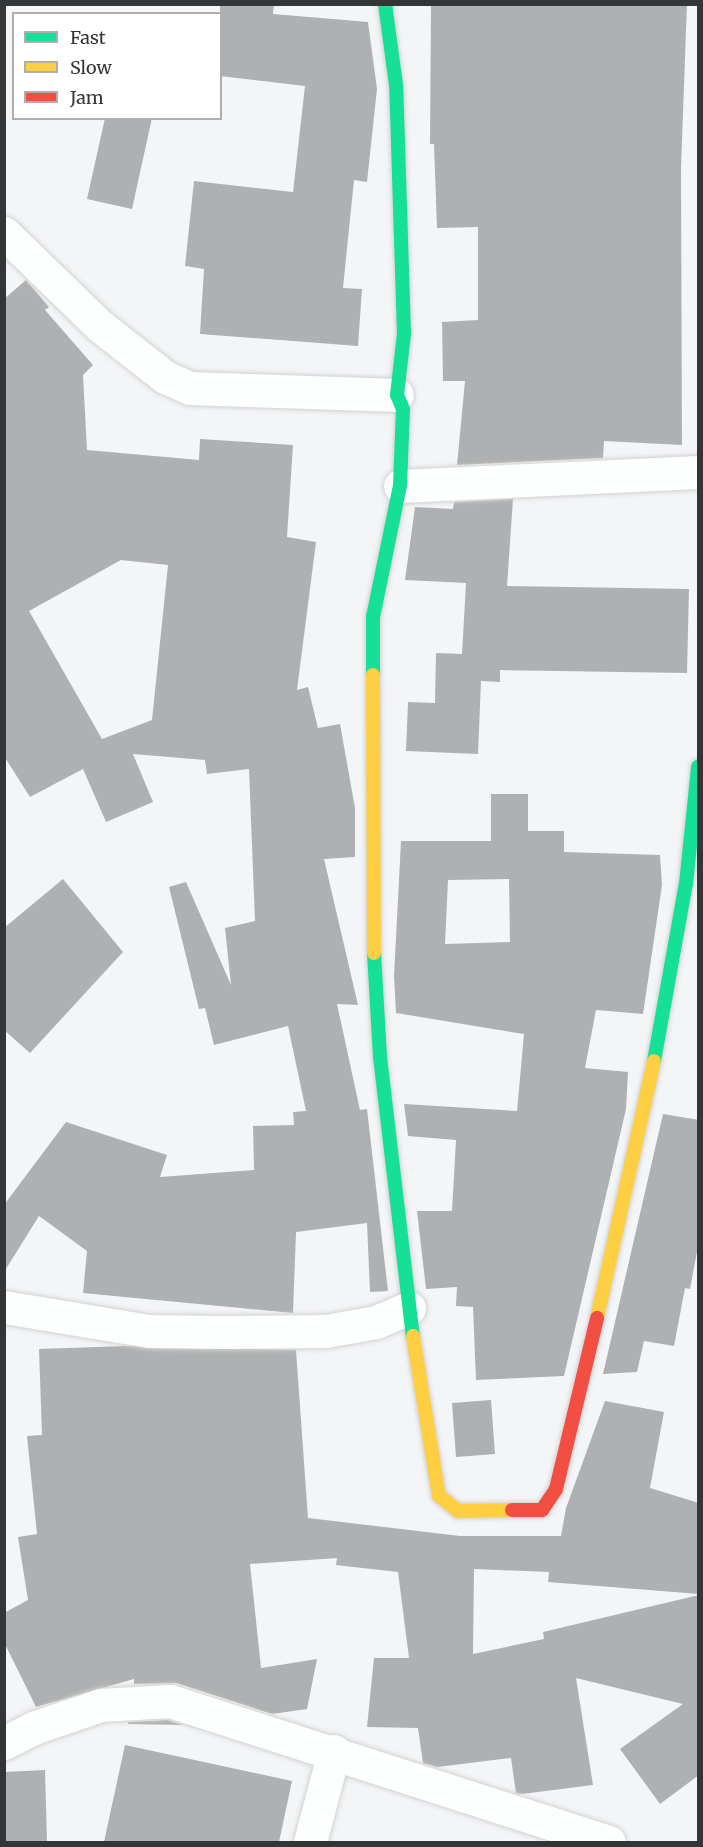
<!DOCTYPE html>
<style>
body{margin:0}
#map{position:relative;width:703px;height:1847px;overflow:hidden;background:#f4f5f7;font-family:Merriweather,serif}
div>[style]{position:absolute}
.building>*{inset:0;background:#afb0b1}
.roads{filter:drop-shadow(0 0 2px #d1d2d3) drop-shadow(0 0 2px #d1d2d3)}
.street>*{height:33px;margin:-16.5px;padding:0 16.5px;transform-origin:16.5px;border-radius:16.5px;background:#fdfefe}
.fast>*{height:14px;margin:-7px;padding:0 7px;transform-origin:7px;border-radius:7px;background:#16e098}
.slow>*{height:14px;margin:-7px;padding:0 7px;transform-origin:7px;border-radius:7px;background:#ffcf43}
.jam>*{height:14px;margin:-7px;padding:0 7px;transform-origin:7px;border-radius:7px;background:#f24e42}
span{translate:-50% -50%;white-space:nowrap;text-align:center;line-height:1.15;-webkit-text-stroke:6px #fff;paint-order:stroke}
.frame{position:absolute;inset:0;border:6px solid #343536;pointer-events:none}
.legend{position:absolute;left:12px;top:12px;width:210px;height:108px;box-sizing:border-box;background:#fff;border:2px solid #aeaeaf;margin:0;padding:8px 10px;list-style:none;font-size:18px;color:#343536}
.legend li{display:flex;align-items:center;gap:12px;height:30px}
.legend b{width:30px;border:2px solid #aeaeaf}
</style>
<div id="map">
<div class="building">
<div style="clip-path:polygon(220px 4px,274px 4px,273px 14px,368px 22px,377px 89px,367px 182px,354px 180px,343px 288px,362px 289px,358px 346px,200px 334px,204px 269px,185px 266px,194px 181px,293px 192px,305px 86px,220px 76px)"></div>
<div style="clip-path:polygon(431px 4px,687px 4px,681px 168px,682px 445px,604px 441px,603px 458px,457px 465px,465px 381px,443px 381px,442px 322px,478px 320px,478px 227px,437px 228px,434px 144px,430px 144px)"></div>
<div style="clip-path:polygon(105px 118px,152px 118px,132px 209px,87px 199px)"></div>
<div style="clip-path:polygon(evenodd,26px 280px,49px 307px,45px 310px,93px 365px,83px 375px,87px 450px,199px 460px,200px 439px,293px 445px,287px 537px,316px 542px,297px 690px,308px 687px,318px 728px,340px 724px,355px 808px,355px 857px,324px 859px,358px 1005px,337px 1004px,360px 1110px,367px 1109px,388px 1291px,370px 1292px,367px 1223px,296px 1232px,293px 1313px,83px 1293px,87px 1251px,39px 1216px,4px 1272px,4px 1205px,66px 1122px,167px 1155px,160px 1177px,254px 1170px,253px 1126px,294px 1125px,293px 1112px,306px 1111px,288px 1026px,214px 1045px,205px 1008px,199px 1009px,169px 887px,186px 882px,231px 985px,225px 928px,255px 921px,249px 769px,207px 774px,205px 760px,133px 754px,153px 802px,106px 822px,83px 769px,30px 797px,4px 756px,4px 299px,26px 280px,121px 560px,168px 565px,152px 720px,102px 739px,29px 611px,121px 560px)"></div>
<div style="clip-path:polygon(513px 499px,507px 586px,689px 589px,687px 673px,500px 670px,500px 682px,481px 681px,478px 754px,406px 751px,408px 702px,435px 703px,436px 653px,462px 654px,466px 583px,405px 580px,415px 507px,453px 509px,454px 502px)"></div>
<div style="clip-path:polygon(evenodd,491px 794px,528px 794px,528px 831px,564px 831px,564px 852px,660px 855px,662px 885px,643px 1014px,596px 1010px,585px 1068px,628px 1072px,626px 1109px,564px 1376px,476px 1380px,473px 1307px,456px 1306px,457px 1287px,426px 1289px,417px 1211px,452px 1211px,456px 1140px,408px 1136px,404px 1104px,517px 1111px,524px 1034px,396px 1013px,394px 976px,401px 841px,491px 841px,491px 794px,509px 879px,510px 942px,445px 944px,448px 880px,509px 879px)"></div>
<div style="clip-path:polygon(63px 879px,123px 952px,30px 1053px,4px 1030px,4px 928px)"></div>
<div style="clip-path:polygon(663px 1114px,699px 1120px,699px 1241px,690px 1289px,685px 1288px,674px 1346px,644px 1341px,637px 1372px,603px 1374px)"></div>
<div style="clip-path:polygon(125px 1346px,296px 1350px,308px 1518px,460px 1536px,561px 1536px,566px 1508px,605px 1401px,664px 1412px,650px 1488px,699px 1503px,699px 1594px,548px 1582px,549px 1572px,474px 1569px,473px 1654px,544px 1639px,543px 1632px,699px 1595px,699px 1775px,660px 1804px,620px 1749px,683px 1704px,576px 1678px,593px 1785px,522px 1794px,516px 1793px,511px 1758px,437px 1767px,423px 1763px,418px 1728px,367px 1727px,374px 1658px,409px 1658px,398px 1572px,336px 1565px,337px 1558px,250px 1564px,261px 1668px,317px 1659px,307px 1709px,272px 1714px,176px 1683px,134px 1684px,134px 1679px,36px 1707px,4px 1642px,4px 1613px,28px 1600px,18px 1537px,37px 1534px,27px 1436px,42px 1435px,39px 1349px)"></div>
<div style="clip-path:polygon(491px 1400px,495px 1454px,456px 1457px,452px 1403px)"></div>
<div style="clip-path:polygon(168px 1720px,183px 1725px,128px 1724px,128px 1722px)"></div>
<div style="clip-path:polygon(125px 1745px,292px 1781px,279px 1842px,104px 1842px)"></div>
<div style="clip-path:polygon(45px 1770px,47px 1842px,4px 1842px,4px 1772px)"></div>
</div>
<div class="roads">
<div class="street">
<div style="left:4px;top:233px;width:134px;rotate:44.1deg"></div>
<div style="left:100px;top:326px;width:83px;rotate:38.1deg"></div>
<div style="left:165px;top:377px;width:27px;rotate:24deg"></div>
<div style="left:190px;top:388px;width:207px;rotate:1.9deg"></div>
<div style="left:400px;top:486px;width:298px;rotate:-2.7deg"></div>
<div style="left:4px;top:1307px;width:147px;rotate:9.4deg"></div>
<div style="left:149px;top:1331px;width:73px;rotate:0.8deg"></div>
<div style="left:222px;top:1332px;width:104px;rotate:-0.6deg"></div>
<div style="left:326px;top:1331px;width:51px;rotate:-10.2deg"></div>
<div style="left:376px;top:1322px;width:36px;rotate:-23deg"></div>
<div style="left:4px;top:1743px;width:33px;rotate:-27deg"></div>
<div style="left:33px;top:1728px;width:72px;rotate:-18.7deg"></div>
<div style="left:101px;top:1705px;width:69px;rotate:-3.3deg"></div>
<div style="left:170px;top:1701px;width:461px;rotate:17.8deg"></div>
<div style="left:310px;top:1842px;width:94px;rotate:-75.2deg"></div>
</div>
<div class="fast">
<div style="left:373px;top:675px;width:58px;rotate:-90deg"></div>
<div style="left:373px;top:617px;width:134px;rotate:-78.4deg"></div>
<div style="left:400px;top:486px;width:77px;rotate:-87.8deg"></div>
<div style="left:403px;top:409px;width:15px;rotate:-113deg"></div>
<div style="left:397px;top:395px;width:61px;rotate:-83.5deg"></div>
<div style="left:404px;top:334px;width:249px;rotate:-91.8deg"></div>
<div style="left:396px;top:85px;width:82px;rotate:-97.7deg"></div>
<div style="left:374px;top:953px;width:104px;rotate:86.7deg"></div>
<div style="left:380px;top:1057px;width:281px;rotate:83.3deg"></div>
<div style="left:654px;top:1061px;width:180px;rotate:-79.8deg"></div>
<div style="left:686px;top:884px;width:118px;rotate:-84.1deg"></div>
</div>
<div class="slow">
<div style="left:373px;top:675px;width:278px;rotate:89.8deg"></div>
<div style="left:597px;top:1318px;width:263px;rotate:-77.5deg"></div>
<div style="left:413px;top:1336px;width:162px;rotate:80.8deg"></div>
<div style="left:439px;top:1496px;width:24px;rotate:38deg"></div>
<div style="left:458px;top:1511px;width:54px;rotate:-1.1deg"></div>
</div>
<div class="jam">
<div style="left:512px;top:1510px;width:30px"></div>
<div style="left:542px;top:1510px;width:25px;rotate:-56deg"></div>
<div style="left:556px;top:1489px;width:176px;rotate:-76.5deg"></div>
</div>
</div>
<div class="frame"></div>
<ul class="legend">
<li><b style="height:8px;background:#16e098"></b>Fast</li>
<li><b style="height:8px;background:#ffcf43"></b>Slow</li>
<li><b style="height:8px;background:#f24e42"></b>Jam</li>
</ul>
</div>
